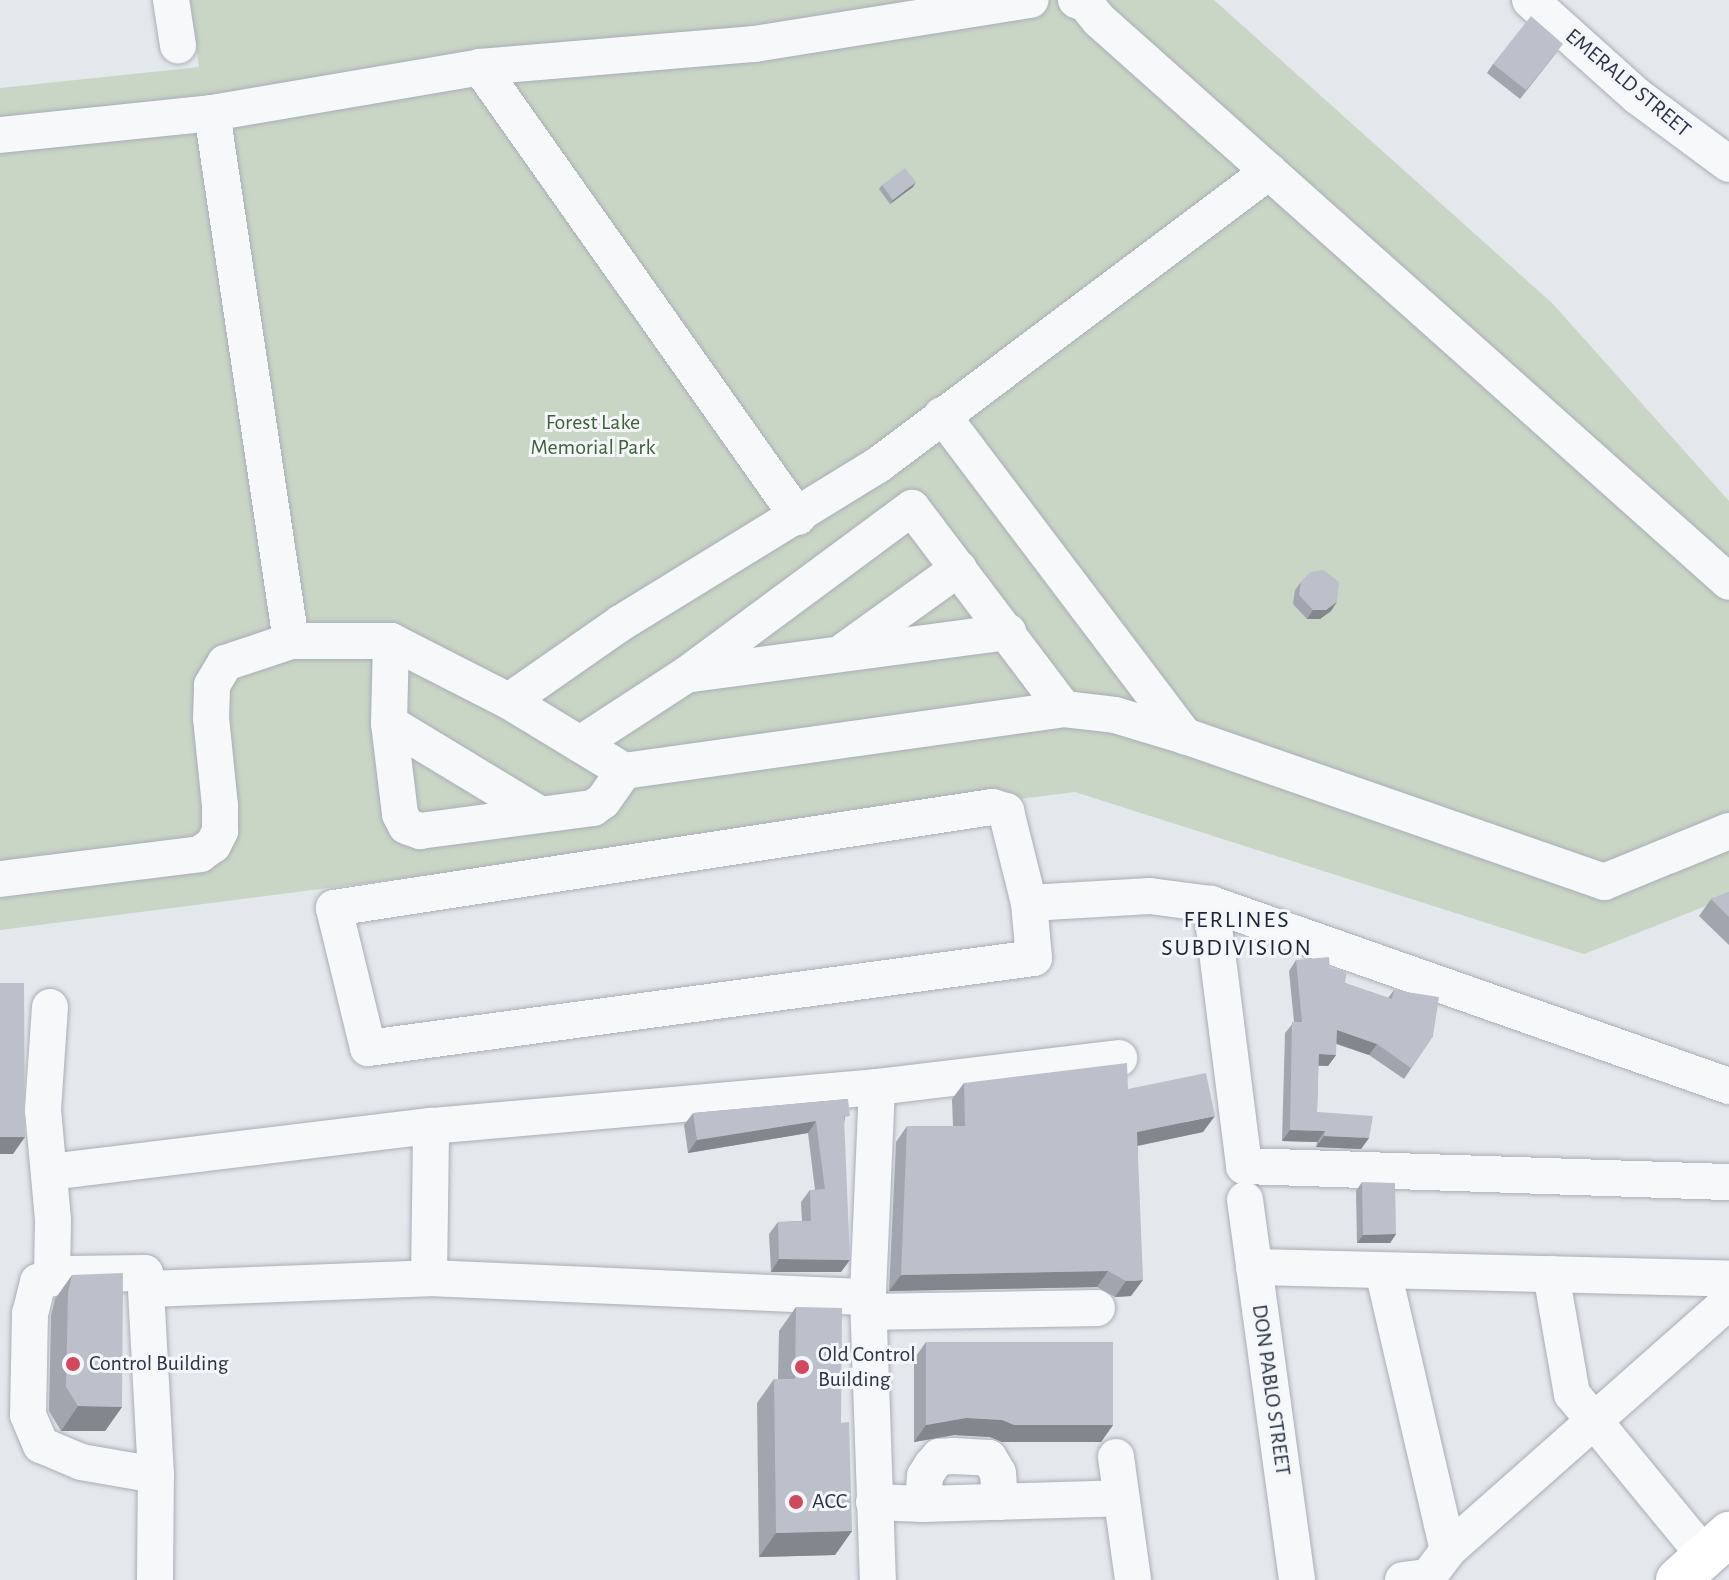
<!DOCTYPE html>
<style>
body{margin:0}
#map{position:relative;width:1729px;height:1580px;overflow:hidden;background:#e4e7ec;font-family:"Alegreya Sans",sans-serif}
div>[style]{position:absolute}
.green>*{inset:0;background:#c9d6c5}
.roads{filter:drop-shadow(0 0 2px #a9aeb7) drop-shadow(0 0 2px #a9aeb7)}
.minor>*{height:36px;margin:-18px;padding:0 18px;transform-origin:18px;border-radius:18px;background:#f7f8fa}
.highway>*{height:44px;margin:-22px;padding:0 22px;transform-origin:22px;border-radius:22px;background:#fff}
.wall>*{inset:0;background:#a1a5ae}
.shaded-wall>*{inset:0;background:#83868d}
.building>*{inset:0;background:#bbc0ca}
.dots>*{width:22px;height:22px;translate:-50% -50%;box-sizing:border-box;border:4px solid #f4f6f9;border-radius:50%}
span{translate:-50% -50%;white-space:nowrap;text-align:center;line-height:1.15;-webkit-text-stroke:6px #f4f6f9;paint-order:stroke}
.street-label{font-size:22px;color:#2b3445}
.park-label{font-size:22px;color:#3f6138}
.poi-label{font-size:22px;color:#2b3445}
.left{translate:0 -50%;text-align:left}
.neighbourhood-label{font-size:24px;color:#1d2536;letter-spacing:2px}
</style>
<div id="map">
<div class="green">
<div style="clip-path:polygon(190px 0,1214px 0,1553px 304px,1729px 501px,1729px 897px,1584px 954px,1075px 792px,0 930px,0 88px,199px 67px)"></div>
</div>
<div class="roads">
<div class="minor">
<div style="left:171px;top:0;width:46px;rotate:81.2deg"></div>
<div style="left:1076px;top:0;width:11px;rotate:22deg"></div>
<div style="left:1086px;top:4px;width:21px;rotate:51deg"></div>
<div style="left:1099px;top:20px;width:844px;rotate:41.73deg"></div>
<div style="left:1530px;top:0;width:144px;rotate:41.9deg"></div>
<div style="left:1637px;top:96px;width:114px;rotate:36.5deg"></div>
<div style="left:480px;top:67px;width:551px;rotate:54.75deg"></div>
<div style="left:212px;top:113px;width:534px;rotate:81.49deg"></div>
<div style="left:0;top:135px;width:213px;rotate:-5.9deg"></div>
<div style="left:212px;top:113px;width:272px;rotate:-9.7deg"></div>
<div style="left:480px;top:67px;width:276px;rotate:-4.8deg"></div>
<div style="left:755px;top:44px;width:279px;rotate:-9.1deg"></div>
<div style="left:942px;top:415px;width:403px;rotate:52.9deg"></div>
<div style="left:391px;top:641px;width:82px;rotate:91.4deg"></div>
<div style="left:389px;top:723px;width:92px;rotate:83.1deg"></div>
<div style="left:400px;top:814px;width:13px;rotate:63deg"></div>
<div style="left:406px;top:826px;width:15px;rotate:20deg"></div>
<div style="left:420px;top:831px;width:175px;rotate:-7.6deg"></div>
<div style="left:593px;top:808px;width:12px;rotate:-35deg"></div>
<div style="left:603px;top:801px;width:37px;rotate:-55deg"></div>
<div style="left:845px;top:650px;width:140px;rotate:-35.7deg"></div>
<div style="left:692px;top:674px;width:319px;rotate:-7.6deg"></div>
<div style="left:509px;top:701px;width:135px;rotate:31.3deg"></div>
<div style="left:624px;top:771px;width:444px;rotate:-8deg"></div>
<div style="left:1064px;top:709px;width:51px;rotate:6.7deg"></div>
<div style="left:1115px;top:715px;width:73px;rotate:16.7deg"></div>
<div style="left:1185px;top:736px;width:444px;rotate:19.2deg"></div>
<div style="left:1604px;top:882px;width:135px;rotate:-22.2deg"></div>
<div style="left:389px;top:723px;width:175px;rotate:31.2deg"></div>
<div style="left:580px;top:744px;width:126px;rotate:-33.1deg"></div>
<div style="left:686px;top:675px;width:281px;rotate:-36.5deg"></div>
<div style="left:912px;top:508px;width:252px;rotate:52.9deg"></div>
<div style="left:992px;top:807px;width:15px;rotate:16deg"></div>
<div style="left:1006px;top:811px;width:95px;rotate:76deg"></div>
<div style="left:1029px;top:903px;width:55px;rotate:84.8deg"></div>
<div style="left:1034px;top:958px;width:672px;rotate:172.3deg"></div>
<div style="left:368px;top:1048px;width:144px;rotate:-103.7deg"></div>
<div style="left:334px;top:908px;width:666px;rotate:-8.73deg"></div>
<div style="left:0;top:879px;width:202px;rotate:-7.1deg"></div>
<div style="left:200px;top:854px;width:16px;rotate:-35deg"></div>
<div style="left:213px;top:845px;width:16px;rotate:-63deg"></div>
<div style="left:220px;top:831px;width:25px;rotate:-90deg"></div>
<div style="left:220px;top:806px;width:88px;rotate:-95.8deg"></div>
<div style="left:211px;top:718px;width:33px;rotate:-88deg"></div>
<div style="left:212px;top:685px;width:26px;rotate:-59deg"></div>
<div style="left:225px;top:663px;width:70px;rotate:-18.4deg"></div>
<div style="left:291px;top:641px;width:100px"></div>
<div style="left:391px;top:641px;width:132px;rotate:27deg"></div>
<div style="left:509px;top:701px;width:136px;rotate:-34.9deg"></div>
<div style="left:621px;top:623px;width:302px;rotate:-31.6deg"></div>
<div style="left:878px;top:465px;width:489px;rotate:-36.9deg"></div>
<div style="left:1029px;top:903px;width:121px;rotate:-3.3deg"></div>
<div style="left:1150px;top:896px;width:62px;rotate:7.5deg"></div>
<div style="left:1211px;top:904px;width:549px;rotate:19.36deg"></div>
<div style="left:1211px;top:904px;width:264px;rotate:82.8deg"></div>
<div style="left:1244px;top:1166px;width:485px;rotate:1.9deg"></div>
<div style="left:50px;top:1007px;width:103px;rotate:93.9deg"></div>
<div style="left:43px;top:1110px;width:110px;rotate:84.8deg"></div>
<div style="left:53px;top:1220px;width:58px;rotate:91deg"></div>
<div style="left:877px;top:1087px;width:210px;rotate:92.5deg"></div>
<div style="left:868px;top:1297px;width:283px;rotate:88deg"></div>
<div style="left:50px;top:1172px;width:384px;rotate:-6.9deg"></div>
<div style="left:431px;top:1126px;width:448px;rotate:-5deg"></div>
<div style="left:877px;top:1087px;width:244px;rotate:-6.8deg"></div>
<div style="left:1245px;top:1200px;width:384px;rotate:82.2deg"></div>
<div style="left:1254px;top:1267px;width:475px;rotate:1.4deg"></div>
<div style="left:1383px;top:1271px;width:286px;rotate:76.9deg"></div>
<div style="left:1551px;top:1274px;width:122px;rotate:80.1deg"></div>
<div style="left:1572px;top:1394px;width:210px;rotate:50.6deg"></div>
<div style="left:429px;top:1278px;width:152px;rotate:-89.2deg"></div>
<div style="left:149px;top:1289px;width:280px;rotate:-2.2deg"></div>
<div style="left:429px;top:1278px;width:439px;rotate:2.5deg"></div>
<div style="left:869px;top:1312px;width:228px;rotate:-1deg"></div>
<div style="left:1116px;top:1457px;width:124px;rotate:82.1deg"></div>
<div style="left:874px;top:1502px;width:49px;rotate:2.3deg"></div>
<div style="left:923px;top:1504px;width:197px;rotate:-1.7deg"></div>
<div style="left:923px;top:1504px;width:28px;rotate:-86deg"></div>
<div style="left:925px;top:1476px;width:13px;rotate:-58deg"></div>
<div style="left:932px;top:1465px;width:11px;rotate:-49deg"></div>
<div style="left:939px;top:1457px;width:14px;rotate:-4deg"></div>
<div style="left:953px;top:1456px;width:36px;rotate:3deg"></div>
<div style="left:989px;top:1458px;width:17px;rotate:59deg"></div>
<div style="left:998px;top:1473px;width:29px;rotate:86deg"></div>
<div style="left:155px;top:1580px;width:105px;rotate:-89.5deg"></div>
<div style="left:156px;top:1475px;width:202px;rotate:-93.1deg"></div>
<div style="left:145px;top:1273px;width:76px;rotate:179.2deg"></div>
<div style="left:69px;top:1274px;width:32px;rotate:166deg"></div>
<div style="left:38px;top:1282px;width:32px;rotate:104deg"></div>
<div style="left:30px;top:1313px;width:102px;rotate:91.1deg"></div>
<div style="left:28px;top:1415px;width:33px;rotate:67deg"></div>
<div style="left:41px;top:1445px;width:43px;rotate:23deg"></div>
<div style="left:81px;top:1462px;width:76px;rotate:9.8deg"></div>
<div style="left:1403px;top:1580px;width:25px;rotate:-7deg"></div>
<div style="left:1428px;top:1577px;width:34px;rotate:-53deg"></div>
<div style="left:1448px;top:1550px;width:375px;rotate:-41.5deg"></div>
</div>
<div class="highway">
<div style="left:1678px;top:1580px;width:69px;rotate:-42deg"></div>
</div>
</div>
<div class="wall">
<div style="clip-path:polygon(1557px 52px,1520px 99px,1487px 73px,1493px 64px)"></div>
<div style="clip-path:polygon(882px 185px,913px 187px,890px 204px,879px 189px)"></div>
<div style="clip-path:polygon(1301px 582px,1331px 611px,1320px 619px,1307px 619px,1293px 604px,1295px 590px)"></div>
<div style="clip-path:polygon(1729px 892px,1729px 945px,1699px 916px,1711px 899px)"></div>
<div style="clip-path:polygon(1296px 960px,1330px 968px,1345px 983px,1388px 998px,1394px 990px,1433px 1036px,1404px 1079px,1369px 1055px,1336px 1044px,1336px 1055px,1328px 1066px,1318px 1066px,1317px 1112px,1369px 1138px,1361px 1149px,1316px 1147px,1317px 1142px,1282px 1141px,1285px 1033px,1294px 1022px,1289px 971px)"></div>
<div style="clip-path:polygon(964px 1083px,1128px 1089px,1203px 1132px,1138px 1146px,1131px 1296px,1115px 1297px,1097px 1287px,889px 1291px,896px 1142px,907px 1126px,953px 1126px,952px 1099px)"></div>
<div style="clip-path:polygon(848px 1099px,844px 1124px,841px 1272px,771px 1272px,769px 1234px,778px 1222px,802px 1221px,801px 1202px,810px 1190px,815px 1190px,808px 1133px,688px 1153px,684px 1125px,693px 1113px)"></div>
<div style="clip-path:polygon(1362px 1182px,1396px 1234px,1390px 1243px,1357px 1243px,1356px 1191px)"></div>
<div style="clip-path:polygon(72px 1275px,122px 1407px,105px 1431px,61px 1431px,49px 1411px,51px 1316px,55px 1299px)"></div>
<div style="clip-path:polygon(796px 1307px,841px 1423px,852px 1531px,835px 1555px,759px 1557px,757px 1403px,774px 1379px,778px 1379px,779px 1331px)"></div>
<div style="clip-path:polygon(926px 1342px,1113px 1425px,1101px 1442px,1002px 1442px,990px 1437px,954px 1435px,914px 1442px,914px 1359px)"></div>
</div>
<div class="shaded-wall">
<div style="clip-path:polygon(916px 182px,913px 187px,890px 204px,893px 200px)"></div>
<div style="clip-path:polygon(1337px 602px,1331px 611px,1320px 619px,1307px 619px,1313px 610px)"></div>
<div style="clip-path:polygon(1337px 1030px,1377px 1044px,1369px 1055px,1329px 1041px)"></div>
<div style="clip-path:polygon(1319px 1054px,1336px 1055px,1328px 1066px,1311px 1065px)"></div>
<div style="clip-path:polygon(1215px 1116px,1203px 1132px,1126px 1148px,1137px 1132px)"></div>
<div style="clip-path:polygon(816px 1121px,808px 1133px,688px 1153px,697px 1140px)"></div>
<div style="clip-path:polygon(1290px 1130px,1325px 1131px,1317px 1142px,1282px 1141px)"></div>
<div style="clip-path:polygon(1324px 1136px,1369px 1138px,1361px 1149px,1316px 1147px)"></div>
<div style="clip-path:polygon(0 1137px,25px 1137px,13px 1154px,0 1154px)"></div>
<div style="clip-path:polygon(1396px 1234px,1390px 1243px,1357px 1243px,1363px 1235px)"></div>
<div style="clip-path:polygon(779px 1259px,850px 1260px,841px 1272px,771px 1272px)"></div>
<div style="clip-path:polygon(1108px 1271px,1097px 1287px,889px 1291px,901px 1275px)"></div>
<div style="clip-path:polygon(1143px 1280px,1131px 1296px,1115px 1297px,1126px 1281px)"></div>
<div style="clip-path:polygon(78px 1406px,122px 1407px,105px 1431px,61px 1431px)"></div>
<div style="clip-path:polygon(966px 1418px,1113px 1425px,1101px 1442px,1002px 1442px,990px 1437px,954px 1435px,914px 1442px,926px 1425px)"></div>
<div style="clip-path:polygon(852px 1531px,835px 1555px,759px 1557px,776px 1533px)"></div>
</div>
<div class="building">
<div style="clip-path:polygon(1531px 16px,1563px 44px,1526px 90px,1493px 64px)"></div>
<div style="clip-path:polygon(905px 168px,916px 182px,893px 200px,882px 185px)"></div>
<div style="clip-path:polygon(1323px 570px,1339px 582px,1337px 602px,1326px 610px,1313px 610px,1299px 595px,1301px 582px,1310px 572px)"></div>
<div style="clip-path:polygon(1729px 892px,1729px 917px,1711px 899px)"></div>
<div style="clip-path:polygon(1329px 957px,1330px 968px,1347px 971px,1345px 983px,1392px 999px,1394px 990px,1439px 997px,1433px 1036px,1411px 1068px,1377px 1044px,1337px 1030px,1336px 1055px,1319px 1054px,1317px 1112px,1373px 1116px,1369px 1138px,1324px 1136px,1325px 1131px,1290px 1130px,1292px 1022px,1302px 1022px,1296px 960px)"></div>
<div style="clip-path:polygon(0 983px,24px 983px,25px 1137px,0 1137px)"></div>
<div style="clip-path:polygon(1127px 1063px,1128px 1089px,1206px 1073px,1215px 1116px,1137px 1132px,1143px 1280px,1126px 1281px,1108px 1271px,901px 1275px,907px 1126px,965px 1126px,964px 1083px)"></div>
<div style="clip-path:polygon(848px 1099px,850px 1116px,844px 1117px,850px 1260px,779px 1259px,778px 1222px,811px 1221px,810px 1190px,825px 1189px,816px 1121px,697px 1140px,693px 1113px)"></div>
<div style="clip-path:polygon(1362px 1182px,1395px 1183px,1396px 1234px,1363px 1235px)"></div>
<div style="clip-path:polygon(123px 1273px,122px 1407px,78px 1406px,66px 1387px,68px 1292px,72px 1275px)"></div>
<div style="clip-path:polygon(796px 1307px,842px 1308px,841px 1423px,849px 1422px,852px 1531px,776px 1533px,774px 1379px,795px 1379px)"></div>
<div style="clip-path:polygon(926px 1342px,1113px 1342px,1113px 1425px,1014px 1425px,1002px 1420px,966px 1418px,926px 1425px)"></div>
</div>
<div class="dots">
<div style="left:73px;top:1364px;background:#d1495b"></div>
<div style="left:802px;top:1367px;background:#d1495b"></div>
<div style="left:796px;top:1502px;background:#d1495b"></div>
</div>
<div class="street-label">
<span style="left:1628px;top:83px;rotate:40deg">EMERALD STREET</span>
<span style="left:1271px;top:1390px;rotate:82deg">DON PABLO STREET</span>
</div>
<div class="park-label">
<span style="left:593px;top:435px">Forest Lake<br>Memorial Park</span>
</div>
<div class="poi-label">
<span class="left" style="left:818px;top:1367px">Old Control<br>Building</span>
<span class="left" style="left:89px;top:1364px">Control Building</span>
<span class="left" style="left:812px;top:1502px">ACC</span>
</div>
<div class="neighbourhood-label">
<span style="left:1237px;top:935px">FERLINES<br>SUBDIVISION</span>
</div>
</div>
